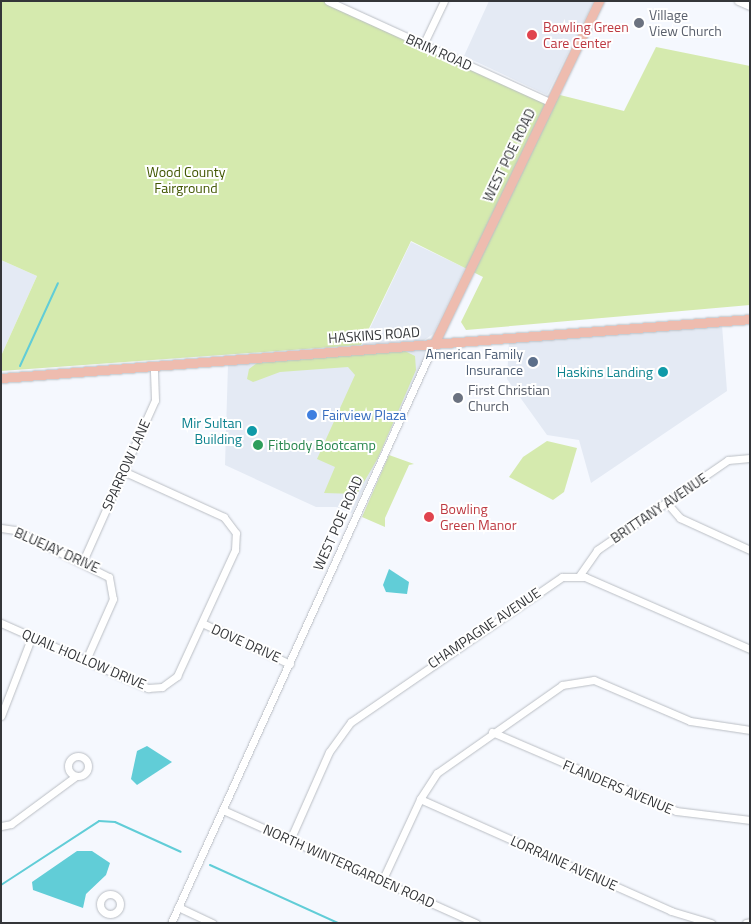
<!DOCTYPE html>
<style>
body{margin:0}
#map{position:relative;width:751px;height:924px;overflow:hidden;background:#f5f8fe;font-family:"Titillium Web",sans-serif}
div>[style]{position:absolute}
.built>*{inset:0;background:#e4eaf4}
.green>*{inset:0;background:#d5eaae}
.water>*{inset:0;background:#61cdd7}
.stream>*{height:2px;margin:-1px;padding:0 1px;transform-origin:1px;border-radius:1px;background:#61cdd7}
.roads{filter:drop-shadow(0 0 1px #babec4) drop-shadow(0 0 1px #babec4)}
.minor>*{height:7px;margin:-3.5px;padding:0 3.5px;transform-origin:3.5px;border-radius:3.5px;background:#fff}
.minor>.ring{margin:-3.5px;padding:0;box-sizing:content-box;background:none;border:7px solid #fff;border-radius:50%}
.major>*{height:9px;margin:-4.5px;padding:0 4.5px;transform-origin:4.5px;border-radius:4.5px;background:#eebcaf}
.dots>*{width:14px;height:14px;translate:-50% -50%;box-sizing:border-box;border:2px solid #fff;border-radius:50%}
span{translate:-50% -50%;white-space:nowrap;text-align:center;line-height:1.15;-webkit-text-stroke:4px #fff;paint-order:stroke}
.worship-label{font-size:14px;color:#5b616d}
.left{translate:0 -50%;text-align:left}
.health-label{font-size:14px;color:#be3a42}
.street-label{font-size:14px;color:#343639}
.park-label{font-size:14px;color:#425702}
.service-label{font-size:14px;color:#4e5e75}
.right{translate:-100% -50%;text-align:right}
.culture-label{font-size:14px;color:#0d838f}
.shop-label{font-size:14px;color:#366cbe}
.leisure-label{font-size:14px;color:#27864d}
.frame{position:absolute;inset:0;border:2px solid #343639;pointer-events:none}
</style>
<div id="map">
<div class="built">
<div style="clip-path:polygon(489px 1px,594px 1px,547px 95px,464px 56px)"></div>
<div style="clip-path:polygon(411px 242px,465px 268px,433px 334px,423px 341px,362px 345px)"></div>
<div style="clip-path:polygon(1px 260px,37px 276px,1px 356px)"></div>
<div style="clip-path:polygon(722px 325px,727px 391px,591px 483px,579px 440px,547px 435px,507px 379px,509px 341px)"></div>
<div style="clip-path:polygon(430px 347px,352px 513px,336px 507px,316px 507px,225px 465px,228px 364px)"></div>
</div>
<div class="green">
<div style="clip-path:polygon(1px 1px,328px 1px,550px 102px,560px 95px,624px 111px,656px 47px,750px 66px,750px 305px,466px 330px,461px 322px,483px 277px,411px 241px,361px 345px,1px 371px,1px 356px,37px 276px,1px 260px)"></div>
<div style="clip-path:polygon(405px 351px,415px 356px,416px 370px,378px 458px,357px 494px,324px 493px,335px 467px,317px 459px,355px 375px,348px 367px,280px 372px,253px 382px,247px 379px,249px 369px,257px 363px)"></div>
<div style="clip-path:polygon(547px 441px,577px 448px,564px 492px,553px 500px,509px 477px,523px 457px)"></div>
<div style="clip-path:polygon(389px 455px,414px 464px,409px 465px,385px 518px,385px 527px,362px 517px)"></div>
</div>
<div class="water">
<div style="clip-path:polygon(389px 569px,409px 582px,407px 594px,386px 592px,383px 585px)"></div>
<div style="clip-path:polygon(147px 746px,172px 762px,137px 785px,131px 779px,137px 751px)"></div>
<div style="clip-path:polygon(77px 851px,92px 851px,110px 863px,106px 875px,86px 894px,83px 908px,33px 890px,32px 882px)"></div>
</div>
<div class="stream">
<div style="left:20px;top:366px;width:91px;rotate:-65.4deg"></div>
<div style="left:210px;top:865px;width:141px;rotate:24.4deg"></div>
<div style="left:1px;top:885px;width:117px;rotate:-33.1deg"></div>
<div style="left:99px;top:821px;width:16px;rotate:4deg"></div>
<div style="left:115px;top:822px;width:72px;rotate:24.4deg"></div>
</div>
<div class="roads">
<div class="minor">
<div style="left:328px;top:1px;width:244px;rotate:24.5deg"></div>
<div style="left:738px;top:1px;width:13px;rotate:23deg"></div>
<div style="left:423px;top:45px;width:49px;rotate:-64.5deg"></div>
<div style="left:667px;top:503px;width:20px;rotate:49deg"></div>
<div style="left:680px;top:518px;width:77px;rotate:24.6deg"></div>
<div style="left:1px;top:528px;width:14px;rotate:8deg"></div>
<div style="left:15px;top:530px;width:105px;rotate:26.6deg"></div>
<div style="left:109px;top:577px;width:22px;rotate:80deg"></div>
<div style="left:113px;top:599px;width:67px;rotate:113.9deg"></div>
<div style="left:83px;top:561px;width:176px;rotate:-65.9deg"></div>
<div style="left:155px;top:400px;width:34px;rotate:-92deg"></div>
<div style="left:579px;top:576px;width:32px;rotate:-55deg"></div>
<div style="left:597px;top:550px;width:159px;rotate:-34.5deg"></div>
<div style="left:728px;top:460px;width:22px;rotate:-5deg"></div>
<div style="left:1px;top:623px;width:161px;rotate:23.9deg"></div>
<div style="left:148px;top:688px;width:14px;rotate:-4deg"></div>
<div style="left:162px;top:687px;width:19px;rotate:-36deg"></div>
<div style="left:177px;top:676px;width:139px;rotate:-65.3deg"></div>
<div style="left:235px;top:550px;width:17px;rotate:-87deg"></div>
<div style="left:236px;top:533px;width:20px;rotate:-127deg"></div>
<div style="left:224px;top:517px;width:111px;rotate:-155.5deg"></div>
<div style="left:202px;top:623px;width:97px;rotate:25deg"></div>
<div style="left:1px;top:716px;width:86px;rotate:-68.8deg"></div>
<div style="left:492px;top:732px;width:200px;rotate:23.2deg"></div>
<div style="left:676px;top:811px;width:75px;rotate:6.9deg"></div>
<div class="ring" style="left:68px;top:756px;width:13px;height:13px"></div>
<div style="left:420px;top:799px;width:275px;rotate:24deg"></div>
<div style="left:671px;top:911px;width:42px;rotate:16.7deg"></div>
<div style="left:223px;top:810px;width:277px;rotate:24.1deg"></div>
<div style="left:1px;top:826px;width:10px;rotate:-11deg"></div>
<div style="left:11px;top:824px;width:81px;rotate:-36.4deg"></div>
<div style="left:290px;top:840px;width:96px;rotate:-66.1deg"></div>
<div style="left:329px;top:752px;width:37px;rotate:-54deg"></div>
<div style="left:351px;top:722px;width:256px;rotate:-34.5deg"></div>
<div style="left:562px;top:577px;width:23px"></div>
<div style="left:585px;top:577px;width:180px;rotate:23.6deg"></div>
<div style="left:382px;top:881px;width:90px;rotate:-65.1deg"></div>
<div style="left:420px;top:799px;width:31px;rotate:-57deg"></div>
<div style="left:437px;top:773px;width:153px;rotate:-35.1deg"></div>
<div style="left:562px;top:685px;width:32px;rotate:-9deg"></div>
<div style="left:594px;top:680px;width:104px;rotate:23.1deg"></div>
<div style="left:690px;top:721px;width:61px;rotate:8.5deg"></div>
<div class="ring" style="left:100px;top:894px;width:13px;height:13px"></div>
<div style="left:178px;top:907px;width:38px;rotate:25deg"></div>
<div style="left:171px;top:923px;width:636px;rotate:-65.57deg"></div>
<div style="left:746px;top:923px;width:4px;rotate:-14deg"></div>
</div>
<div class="major">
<div style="left:434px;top:344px;width:381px;rotate:-64.3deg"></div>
<div style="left:1px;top:378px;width:751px;rotate:-4.5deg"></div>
</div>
</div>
<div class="dots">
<div style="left:639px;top:23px;background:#6b7280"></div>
<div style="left:532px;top:35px;background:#e0444e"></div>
<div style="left:533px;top:362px;background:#5c6f8a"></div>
<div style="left:663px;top:372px;background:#0f9aa8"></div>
<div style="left:458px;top:398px;background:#6b7280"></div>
<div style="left:312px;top:415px;background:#3f7fe0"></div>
<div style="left:252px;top:431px;background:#0f9aa8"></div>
<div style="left:258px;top:445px;background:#2e9e5b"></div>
<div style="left:429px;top:517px;background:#e0444e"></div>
</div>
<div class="worship-label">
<span class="left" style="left:649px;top:23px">Village<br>View Church</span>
<span class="left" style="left:468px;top:398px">First Christian<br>Church</span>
</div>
<div class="health-label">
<span class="left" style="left:543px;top:35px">Bowling Green<br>Care Center</span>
<span class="left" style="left:440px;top:517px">Bowling<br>Green Manor</span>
</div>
<div class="street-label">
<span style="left:439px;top:52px;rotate:24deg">BRIM ROAD</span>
<span style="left:509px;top:155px;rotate:-64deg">WEST POE ROAD</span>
<span style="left:374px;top:335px;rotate:-4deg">HASKINS ROAD</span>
<span style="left:126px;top:465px;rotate:-66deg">SPARROW LANE</span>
<span style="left:659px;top:508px;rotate:-34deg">BRITTANY AVENUE</span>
<span style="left:338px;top:523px;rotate:-66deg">WEST POE ROAD</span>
<span style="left:57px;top:550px;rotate:24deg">BLUEJAY DRIVE</span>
<span style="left:484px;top:628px;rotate:-34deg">CHAMPAGNE AVENUE</span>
<span style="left:246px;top:643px;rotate:24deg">DOVE DRIVE</span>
<span style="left:84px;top:659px;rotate:23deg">QUAIL HOLLOW DRIVE</span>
<span style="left:618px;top:787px;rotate:23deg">FLANDERS AVENUE</span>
<span style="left:564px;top:863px;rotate:24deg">LORRAINE AVENUE</span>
<span style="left:349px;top:866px;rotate:24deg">NORTH WINTERGARDEN ROAD</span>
</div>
<div class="park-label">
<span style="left:186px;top:180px">Wood County<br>Fairground</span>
</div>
<div class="service-label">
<span class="right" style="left:523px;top:362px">American Family<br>Insurance</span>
</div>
<div class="culture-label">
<span class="right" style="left:653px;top:372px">Haskins Landing</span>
<span class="right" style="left:242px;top:431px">Mir Sultan<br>Building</span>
</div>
<div class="shop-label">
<span class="left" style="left:322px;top:415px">Fairview Plaza</span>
</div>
<div class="leisure-label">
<span class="left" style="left:268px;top:445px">Fitbody Bootcamp</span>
</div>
<div class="frame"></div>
</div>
